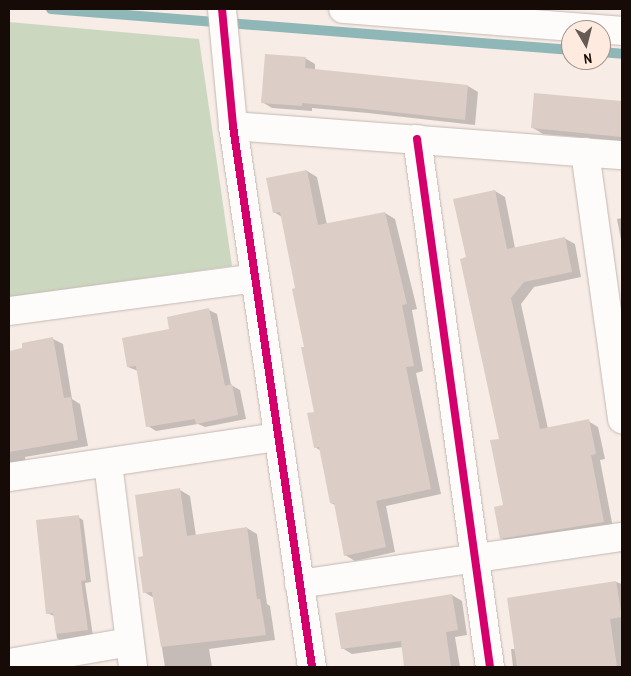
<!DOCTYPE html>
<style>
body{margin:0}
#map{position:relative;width:631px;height:676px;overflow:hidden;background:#f7ece6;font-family:"Archivo Narrow",sans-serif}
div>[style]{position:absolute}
.green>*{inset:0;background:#ccd7c0}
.shadow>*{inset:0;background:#0003}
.stream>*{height:10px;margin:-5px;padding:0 5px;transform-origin:5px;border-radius:5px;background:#8fb7b8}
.building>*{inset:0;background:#dccec7}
.roads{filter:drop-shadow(0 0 1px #c3b8b2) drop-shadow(0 0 1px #c3b8b2)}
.street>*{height:28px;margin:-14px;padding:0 14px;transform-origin:14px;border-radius:14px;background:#fefcfb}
.cycleway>*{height:8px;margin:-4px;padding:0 4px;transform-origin:4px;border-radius:4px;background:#d6006c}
span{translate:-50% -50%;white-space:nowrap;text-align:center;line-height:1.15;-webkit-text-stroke:4px #feeadf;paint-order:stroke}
.frame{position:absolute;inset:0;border:10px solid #160b06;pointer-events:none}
.north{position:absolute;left:561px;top:20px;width:50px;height:50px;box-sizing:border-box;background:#feeadf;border:1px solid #a19188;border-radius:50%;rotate:172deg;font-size:14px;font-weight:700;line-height:20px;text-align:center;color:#160b06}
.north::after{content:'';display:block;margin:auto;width:18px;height:22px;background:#655a54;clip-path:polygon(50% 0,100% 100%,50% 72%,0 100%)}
</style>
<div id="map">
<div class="green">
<div style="clip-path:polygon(9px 22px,199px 39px,232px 266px,9px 297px)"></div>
</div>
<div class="shadow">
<div style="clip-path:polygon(305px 58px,315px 64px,315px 70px,468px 86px,478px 92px,475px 125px,368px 113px,312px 108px,312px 111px,272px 108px,262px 102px)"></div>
<div style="clip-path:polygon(535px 95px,622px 103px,622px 141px,543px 134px,533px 128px)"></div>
<div style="clip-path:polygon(307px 171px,317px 177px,327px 225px,385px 213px,395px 219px,417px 309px,412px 310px,423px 371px,416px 373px,441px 494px,386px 506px,395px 552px,355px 561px,345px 555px,335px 505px,331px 503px,321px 451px,315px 447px,316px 413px,297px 289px,282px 217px,274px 212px)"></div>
<div style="clip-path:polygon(495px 191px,505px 197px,515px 248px,564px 238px,575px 244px,581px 277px,534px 287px,521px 304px,548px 429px,588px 421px,598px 427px,605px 459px,600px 460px,613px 528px,511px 544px,501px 538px,505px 506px,500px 440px,467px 258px)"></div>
<div style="clip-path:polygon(622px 218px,622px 245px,617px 219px)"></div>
<div style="clip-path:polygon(209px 310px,217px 314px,231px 385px,240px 390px,246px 419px,205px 427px,198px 424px,156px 431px,148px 426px,138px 371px,128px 367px,171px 330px)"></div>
<div style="clip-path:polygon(53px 339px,63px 344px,72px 399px,80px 404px,88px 446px,25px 457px,26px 465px,9px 468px,9px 352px,24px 349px)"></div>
<div style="clip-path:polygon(180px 490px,190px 496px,196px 536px,247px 528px,257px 534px,267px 604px,270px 606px,275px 640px,209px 649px,212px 667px,165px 667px,154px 598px,144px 592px,145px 557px)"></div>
<div style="clip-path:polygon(78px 517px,83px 520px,91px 582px,85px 583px,93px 636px,62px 641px,57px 638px,54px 616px,47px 613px)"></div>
<div style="clip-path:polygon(616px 582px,622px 584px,622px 667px,513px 667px,511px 649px,515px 649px)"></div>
<div style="clip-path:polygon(452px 595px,462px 601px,467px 635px,455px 637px,460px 667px,406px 667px,403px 647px,352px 654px,342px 648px)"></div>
</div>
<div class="stream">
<div style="left:51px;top:9px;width:522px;rotate:4.51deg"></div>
<div style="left:601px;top:52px;width:21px;rotate:5deg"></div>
</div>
<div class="building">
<div style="clip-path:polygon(265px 54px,306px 57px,305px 68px,468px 85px,465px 120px,357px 108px,302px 103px,302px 106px,261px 103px)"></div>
<div style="clip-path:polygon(534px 93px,622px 101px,622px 137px,531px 128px)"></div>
<div style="clip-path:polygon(307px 170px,318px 225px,385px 212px,407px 304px,402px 305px,414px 366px,406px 367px,431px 489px,376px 501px,386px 547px,344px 556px,334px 503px,330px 503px,319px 447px,314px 448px,307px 413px,314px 412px,301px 347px,304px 347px,292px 289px,295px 288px,280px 212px,273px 213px,266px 178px)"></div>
<div style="clip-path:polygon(495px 190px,507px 249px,565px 237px,572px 272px,524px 282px,511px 298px,540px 429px,589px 419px,596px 454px,591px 455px,604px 522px,500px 539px,494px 507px,503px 505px,490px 440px,499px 439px,460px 259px,466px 257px,453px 199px)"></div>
<div style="clip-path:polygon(209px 308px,225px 386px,232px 384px,238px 415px,196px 424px,195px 419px,146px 427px,136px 366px,127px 367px,122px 338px,169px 329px,167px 317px)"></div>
<div style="clip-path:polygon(53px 337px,64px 398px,71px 397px,78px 440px,9px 452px,9px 351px,22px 348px,22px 343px)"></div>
<div style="clip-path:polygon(180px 488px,187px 536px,247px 527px,257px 599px,260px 599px,266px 635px,161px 647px,152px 592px,143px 593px,138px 557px,143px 556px,135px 495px)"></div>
<div style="clip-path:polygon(79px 515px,86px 580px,81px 581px,88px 630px,56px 634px,53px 613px,46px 614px,36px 520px)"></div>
<div style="clip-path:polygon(616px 581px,622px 617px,610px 619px,617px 667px,517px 667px,507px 598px)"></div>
<div style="clip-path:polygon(452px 594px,458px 630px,446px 632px,451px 667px,404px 667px,401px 641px,341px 649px,335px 613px)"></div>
</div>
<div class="roads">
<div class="street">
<div style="left:222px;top:9px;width:118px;rotate:84.6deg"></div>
<div style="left:233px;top:126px;width:547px;rotate:81.69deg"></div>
<div style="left:343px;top:9px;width:280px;rotate:4.5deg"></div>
<div style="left:233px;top:126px;width:390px;rotate:4.3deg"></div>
<div style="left:417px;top:139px;width:533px;rotate:82.13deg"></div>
<div style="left:585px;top:152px;width:270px;rotate:82.1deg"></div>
<div style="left:9px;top:311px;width:248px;rotate:-7.6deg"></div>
<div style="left:108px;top:463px;width:206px;rotate:83deg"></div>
<div style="left:9px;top:477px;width:272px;rotate:-8.5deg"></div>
<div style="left:299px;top:584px;width:326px;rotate:-8.3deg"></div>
<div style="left:9px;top:663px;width:122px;rotate:-9.9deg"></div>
</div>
</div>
<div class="cycleway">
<div style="left:222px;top:9px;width:118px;rotate:84.6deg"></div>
<div style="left:233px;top:126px;width:547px;rotate:81.69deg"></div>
<div style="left:417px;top:139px;width:533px;rotate:82.13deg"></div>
</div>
<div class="frame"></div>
<div class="north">N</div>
</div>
